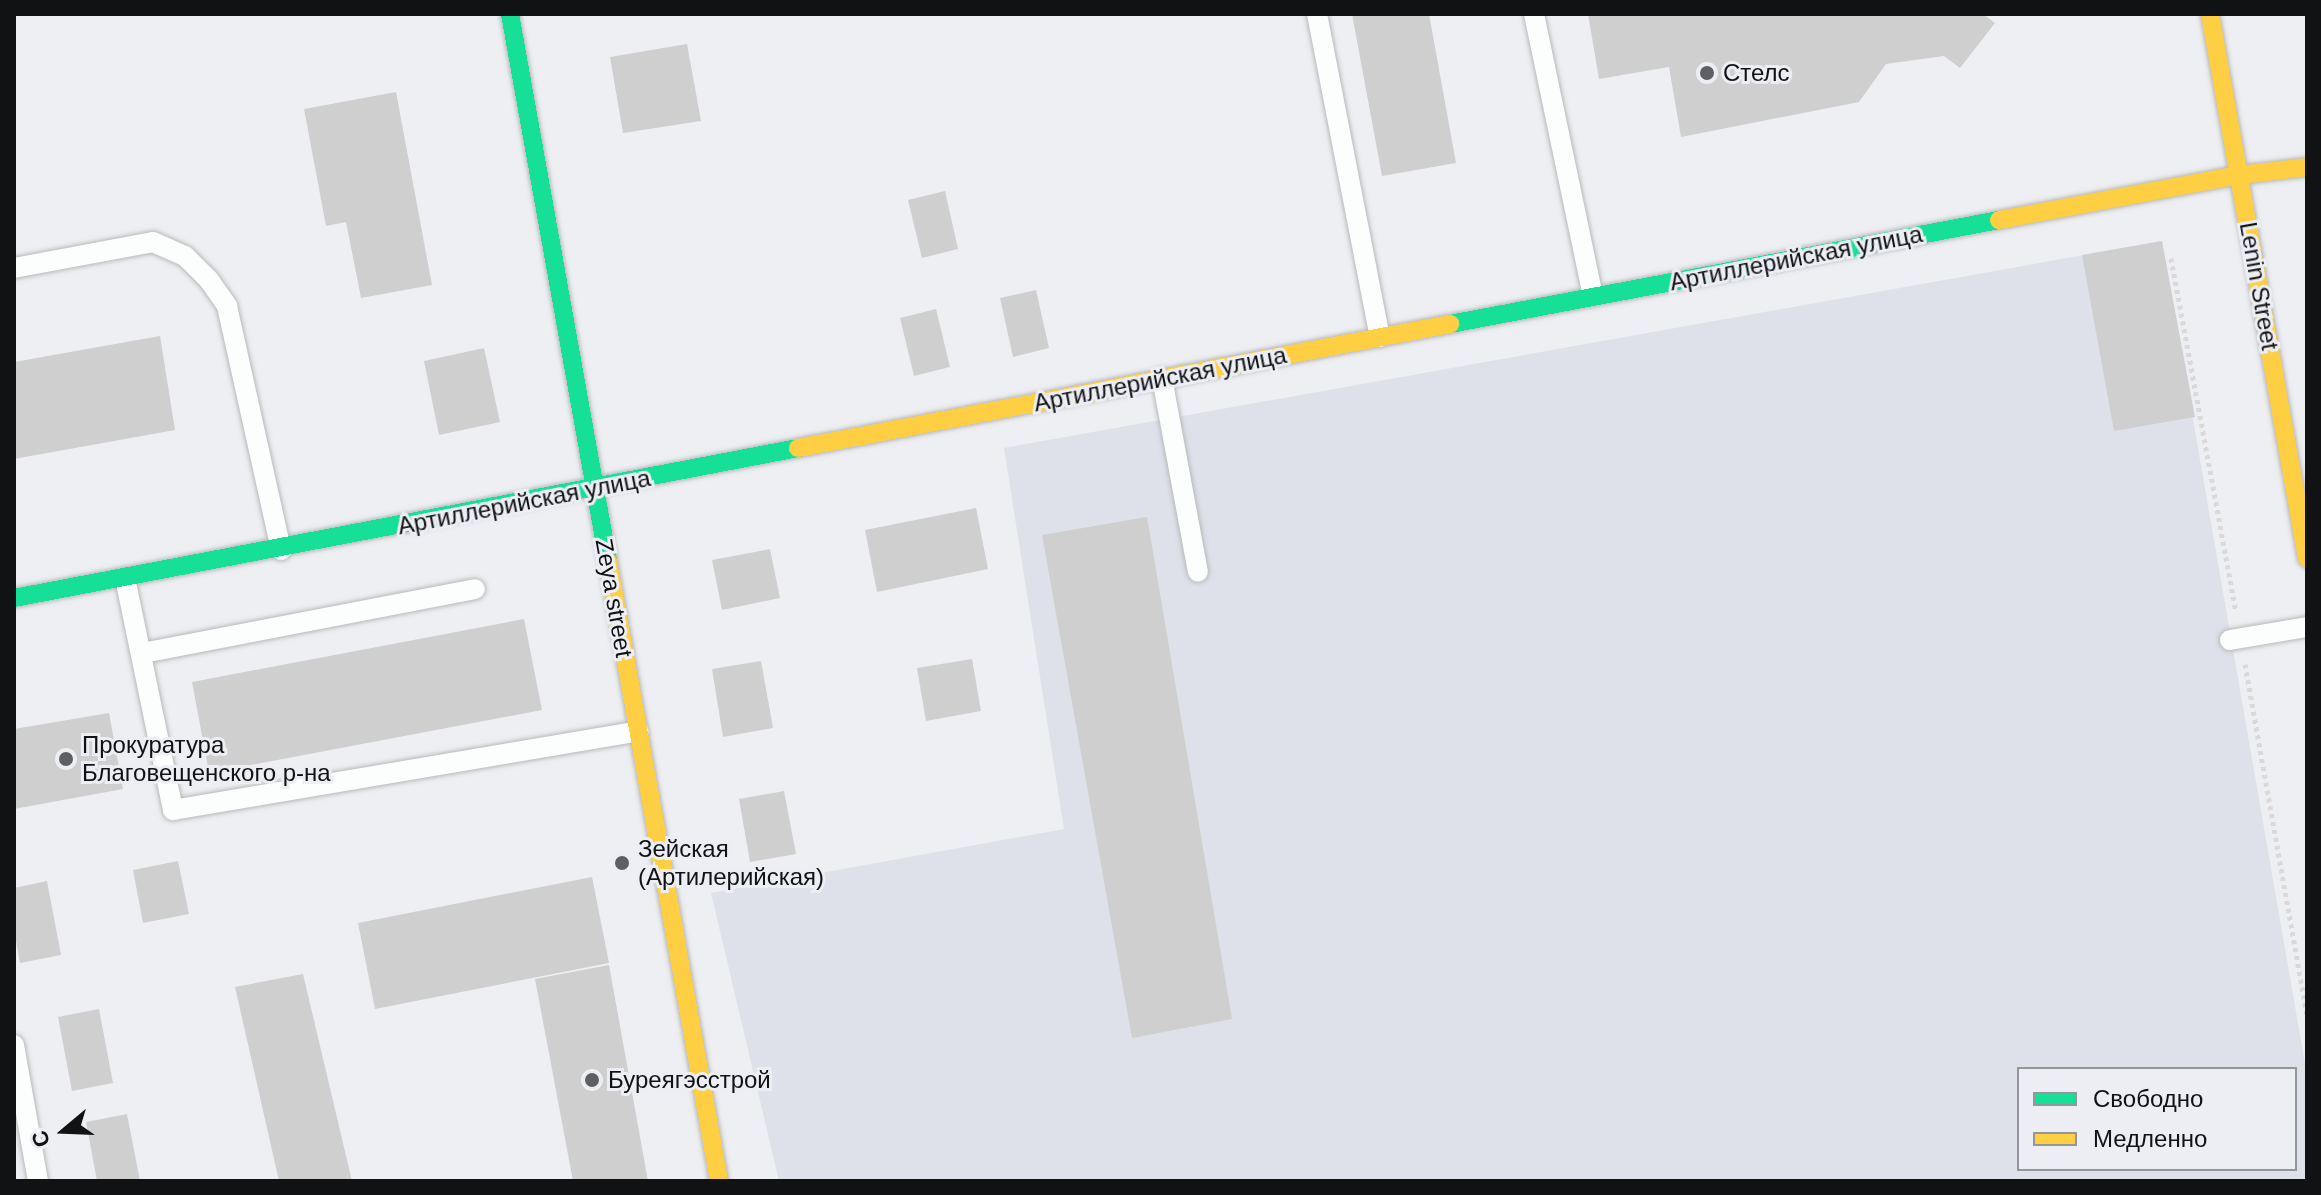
<!DOCTYPE html>
<meta charset="utf-8">
<style>
body{margin:0}
#map{position:relative;width:2321px;height:1195px;overflow:hidden;background:#eeeff2;font-family:Helvetica,sans-serif}
div>[style]{position:absolute}
.built>*{inset:0;background:#dee1ea}
.building>*{inset:0;background:#d0cfd0}
.path>*{height:5px;margin-top:-2.5px;transform-origin:0;background:repeating-linear-gradient(90deg,#d9d9d9 0 4px,transparent 0 8px)}
.roads{filter:drop-shadow(0 0 2px #b8b9bb) drop-shadow(0 0 2px #b8b9bb)}
.lane>*{height:20px;margin:-10px;padding:0 10px;transform-origin:10px;border-radius:10px;background:#fcfdfd}
.fast>*{height:18px;margin:-9px;padding:0 9px;transform-origin:9px;border-radius:9px;background:#16e098}
.slow>*{height:18px;margin:-9px;padding:0 9px;transform-origin:9px;border-radius:9px;background:#ffcf43}
.dots>*{width:22px;height:22px;translate:-50% -50%;box-sizing:border-box;border:4px solid #eceef4;border-radius:50%}
span{translate:-50% -50%;white-space:nowrap;text-align:center;line-height:1.15;-webkit-text-stroke:6px #eceef4;paint-order:stroke}
.poi-label{font-size:24px;color:#111214}
.left{translate:0 -50%;text-align:left}
.street-label{font-size:24px;color:#111214}
.frame{position:absolute;inset:0;border:16px solid #111214;pointer-events:none}
.legend{position:absolute;left:2017px;top:1067px;width:280px;height:104px;box-sizing:border-box;background:#eceef4;border:2px solid #94969a;margin:0;padding:10px 14px;list-style:none;font-size:24px;color:#111214}
.legend li{display:flex;align-items:center;gap:16px;height:40px}
.legend b{width:40px;border:2px solid #94969a}
.north{position:absolute;left:24px;top:1091px;width:80px;height:80px;-webkit-text-stroke:6px #eceef4;paint-order:stroke;rotate:251deg;font-size:22px;font-weight:700;line-height:32px;text-align:center;color:#111214}
.north::after{content:'';display:block;margin:auto;width:28px;height:36px;background:#111214;clip-path:polygon(50% 0,100% 100%,50% 72%,0 100%)}
</style>
<div id="map">
<div class="built">
<div style="clip-path:polygon(evenodd,2162px 241px,2307px 1075px,2307px 1181px,779px 1181px,711px 893px,1064px 829px,1004px 448px,2162px 241px,2019px 1069px,2295px 1069px,2295px 1169px,2019px 1169px,2019px 1069px)"></div>
</div>
<div class="building">
<div style="clip-path:polygon(1352px 14px,1429px 14px,1456px 163px,1382px 176px)"></div>
<div style="clip-path:polygon(1588px 14px,1983px 14px,1995px 23px,1960px 68px,1944px 56px,1886px 64px,1859px 102px,1681px 137px,1669px 67px,1599px 79px)"></div>
<div style="clip-path:polygon(687px 44px,701px 121px,623px 133px,610px 57px)"></div>
<div style="clip-path:polygon(396px 92px,432px 285px,361px 298px,346px 222px,326px 226px,304px 109px)"></div>
<div style="clip-path:polygon(945px 191px,958px 249px,922px 258px,908px 200px)"></div>
<div style="clip-path:polygon(2162px 241px,2195px 417px,2114px 431px,2082px 255px)"></div>
<div style="clip-path:polygon(1036px 290px,1049px 348px,1013px 357px,1000px 298px)"></div>
<div style="clip-path:polygon(936px 309px,950px 367px,914px 376px,900px 318px)"></div>
<div style="clip-path:polygon(160px 336px,175px 430px,14px 459px,14px 362px)"></div>
<div style="clip-path:polygon(484px 348px,500px 422px,439px 435px,424px 361px)"></div>
<div style="clip-path:polygon(976px 508px,988px 569px,877px 592px,865px 530px)"></div>
<div style="clip-path:polygon(1147px 517px,1232px 1019px,1132px 1038px,1042px 535px)"></div>
<div style="clip-path:polygon(770px 549px,780px 598px,722px 610px,712px 560px)"></div>
<div style="clip-path:polygon(524px 619px,542px 710px,209px 773px,192px 682px)"></div>
<div style="clip-path:polygon(972px 659px,981px 711px,926px 721px,917px 668px)"></div>
<div style="clip-path:polygon(761px 661px,773px 728px,723px 737px,712px 669px)"></div>
<div style="clip-path:polygon(109px 713px,123px 789px,14px 809px,14px 729px)"></div>
<div style="clip-path:polygon(784px 791px,796px 854px,750px 862px,739px 799px)"></div>
<div style="clip-path:polygon(178px 861px,189px 914px,143px 923px,133px 870px)"></div>
<div style="clip-path:polygon(592px 877px,609px 963px,375px 1009px,358px 923px)"></div>
<div style="clip-path:polygon(47px 881px,61px 955px,20px 963px,14px 930px,14px 888px)"></div>
<div style="clip-path:polygon(609px 965px,648px 1181px,573px 1181px,535px 979px)"></div>
<div style="clip-path:polygon(303px 974px,352px 1181px,279px 1181px,235px 987px)"></div>
<div style="clip-path:polygon(99px 1009px,113px 1083px,72px 1091px,58px 1017px)"></div>
<div style="clip-path:polygon(127px 1114px,140px 1181px,97px 1181px,86px 1122px)"></div>
</div>
<div class="path">
<div style="left:2171px;top:258px;width:359px;rotate:79.6deg"></div>
<div style="left:2245px;top:664px;width:355px;rotate:80deg"></div>
</div>
<div class="roads">
<div class="lane">
<div style="left:1317px;top:14px;width:329px;rotate:79deg"></div>
<div style="left:1534px;top:14px;width:288px;rotate:78.2deg"></div>
<div style="left:14px;top:268px;width:141px;rotate:-10.6deg"></div>
<div style="left:153px;top:242px;width:35px;rotate:24deg"></div>
<div style="left:185px;top:256px;width:34px;rotate:45deg"></div>
<div style="left:209px;top:280px;width:32px;rotate:55deg"></div>
<div style="left:227px;top:306px;width:250px;rotate:77.5deg"></div>
<div style="left:1162px;top:378px;width:197px;rotate:79.5deg"></div>
<div style="left:125px;top:578px;width:237px;rotate:78.3deg"></div>
<div style="left:173px;top:810px;width:472px;rotate:-9.6deg"></div>
<div style="left:2230px;top:640px;width:78px;rotate:-9.6deg"></div>
<div style="left:143px;top:653px;width:338px;rotate:-10.9deg"></div>
<div style="left:14px;top:1045px;width:138px;rotate:80deg"></div>
</div>
<div class="fast">
<div style="left:510px;top:14px;width:556px;rotate:79.84deg"></div>
<div style="left:1450px;top:324px;width:559px;rotate:-10.73deg"></div>
<div style="left:14px;top:598px;width:798px;rotate:-10.83deg"></div>
</div>
<div class="slow">
<div style="left:2210px;top:14px;width:553px;rotate:79.89deg"></div>
<div style="left:1999px;top:220px;width:245px;rotate:-10.6deg"></div>
<div style="left:2240px;top:175px;width:67px;rotate:-6.8deg"></div>
<div style="left:798px;top:448px;width:664px;rotate:-10.77deg"></div>
<div style="left:608px;top:561px;width:630px;rotate:79.85deg"></div>
</div>
</div>
<div class="dots">
<div style="left:1707px;top:73px;background:#5e5f62"></div>
<div style="left:66px;top:759px;background:#5e5f62"></div>
<div style="left:622px;top:863px;background:#5e5f62"></div>
<div style="left:592px;top:1080px;background:#5e5f62"></div>
</div>
<div class="poi-label">
<span class="left" style="left:1723px;top:73px">Стелс</span>
<span class="left" style="left:82px;top:759px">Прокуратура<br>Благовещенского р-на</span>
<span class="left" style="left:638px;top:863px">Зейская<br>(Артилерийская)</span>
<span class="left" style="left:608px;top:1080px">Буреягэсстрой</span>
</div>
<div class="street-label">
<span style="left:1796px;top:258px;rotate:-11deg">Артиллерийская улица</span>
<span style="left:2259px;top:286px;rotate:80deg">Lenin Street</span>
<span style="left:1160px;top:379px;rotate:-11deg">Артиллерийская улица</span>
<span style="left:524px;top:502px;rotate:-11deg">Артиллерийская улица</span>
<span style="left:614px;top:598px;rotate:80deg">Zeya street</span>
</div>
<div class="frame"></div>
<ul class="legend">
<li><b style="height:10px;background:#16e098"></b>Свободно</li>
<li><b style="height:10px;background:#ffcf43"></b>Медленно</li>
</ul>
<div class="north">С</div>
</div>
